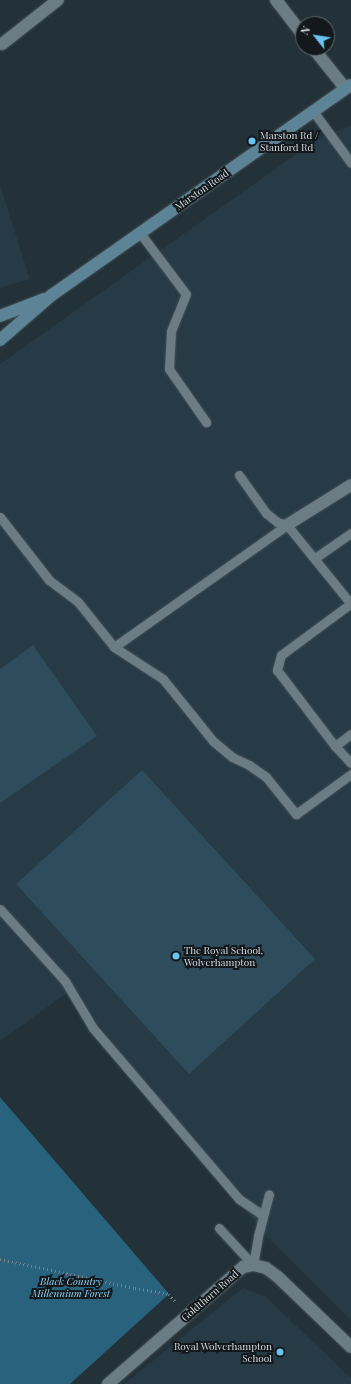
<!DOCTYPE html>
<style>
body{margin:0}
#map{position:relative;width:351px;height:1384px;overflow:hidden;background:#233138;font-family:"Playfair Display",serif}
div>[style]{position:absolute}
.built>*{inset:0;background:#263b46}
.green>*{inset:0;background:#2e4c5c}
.forest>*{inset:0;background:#28627d}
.path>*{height:2.5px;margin-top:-1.25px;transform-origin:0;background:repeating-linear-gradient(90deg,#778288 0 1px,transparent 0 4px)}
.roads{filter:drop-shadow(0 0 1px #434f56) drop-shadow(0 0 1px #434f56)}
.lane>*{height:9px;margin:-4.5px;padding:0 4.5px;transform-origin:4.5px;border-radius:4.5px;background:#6c7c85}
.street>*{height:12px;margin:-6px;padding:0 6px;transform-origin:6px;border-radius:6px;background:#6c7c85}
.secondary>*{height:12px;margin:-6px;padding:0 6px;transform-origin:6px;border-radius:6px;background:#5d8496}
.dots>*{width:11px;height:11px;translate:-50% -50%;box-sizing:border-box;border:2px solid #12181b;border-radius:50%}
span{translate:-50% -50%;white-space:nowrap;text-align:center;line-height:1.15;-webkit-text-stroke:4px #12181b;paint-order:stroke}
.poi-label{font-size:10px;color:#d3dbe0}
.left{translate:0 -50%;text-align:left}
.right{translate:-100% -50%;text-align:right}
.street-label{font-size:10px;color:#d3dbe0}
.park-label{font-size:10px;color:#91d4f6;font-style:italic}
.north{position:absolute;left:295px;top:16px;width:40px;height:40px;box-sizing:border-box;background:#12181b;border:1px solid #5f666a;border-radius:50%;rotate:300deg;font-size:11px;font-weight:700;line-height:16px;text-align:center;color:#d3dbe0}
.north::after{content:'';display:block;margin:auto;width:14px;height:18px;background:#68c4f0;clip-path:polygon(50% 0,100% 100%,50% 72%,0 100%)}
</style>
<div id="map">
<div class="built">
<div style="clip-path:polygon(351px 125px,351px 1320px,267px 1237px,71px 990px,0 1041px,0 364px,316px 140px)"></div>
<div style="clip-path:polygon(0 185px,30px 279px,0 288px)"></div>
<div style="clip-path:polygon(243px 1288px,266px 1297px,351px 1378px,351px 1384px,124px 1384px)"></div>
</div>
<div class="green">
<div style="clip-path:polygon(33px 645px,97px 736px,0 803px,0 669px)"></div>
<div style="clip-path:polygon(142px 770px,315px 959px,189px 1074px,16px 884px)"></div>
</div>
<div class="forest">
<div style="clip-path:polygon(0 1097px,169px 1294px,70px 1384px,0 1384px)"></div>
</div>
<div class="path">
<div style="left:0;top:1259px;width:138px;rotate:12.1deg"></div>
<div style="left:135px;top:1288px;width:35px;rotate:10deg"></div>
<div style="left:169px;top:1294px;width:11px;rotate:49deg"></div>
</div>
<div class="roads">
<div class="lane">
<div style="left:313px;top:111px;width:64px;rotate:53.8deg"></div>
<div style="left:140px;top:233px;width:76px;rotate:53deg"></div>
<div style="left:186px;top:294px;width:40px;rotate:112deg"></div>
<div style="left:171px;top:331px;width:38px;rotate:93deg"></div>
<div style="left:169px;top:369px;width:65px;rotate:55.1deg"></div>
<div style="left:239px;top:475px;width:47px;rotate:54.6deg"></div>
<div style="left:266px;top:513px;width:14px;rotate:39deg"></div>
<div style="left:277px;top:522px;width:10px;rotate:17deg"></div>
<div style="left:287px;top:525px;width:102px;rotate:51deg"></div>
<div style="left:0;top:517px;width:80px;rotate:52.1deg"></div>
<div style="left:49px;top:580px;width:36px;rotate:37deg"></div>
<div style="left:78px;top:602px;width:58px;rotate:51.3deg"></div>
<div style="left:114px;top:647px;width:212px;rotate:-35.2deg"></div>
<div style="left:315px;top:558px;width:44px;rotate:-34.8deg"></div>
<div style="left:350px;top:604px;width:86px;rotate:143.5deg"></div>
<div style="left:281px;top:655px;width:16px;rotate:105deg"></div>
<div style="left:277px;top:670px;width:96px;rotate:52.7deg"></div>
<div style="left:335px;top:746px;width:23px;rotate:47deg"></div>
<div style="left:114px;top:647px;width:59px;rotate:33.1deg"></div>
<div style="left:163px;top:679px;width:80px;rotate:51.1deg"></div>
<div style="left:213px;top:741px;width:25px;rotate:40deg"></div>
<div style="left:232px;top:757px;width:19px;rotate:25deg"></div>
<div style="left:249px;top:765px;width:21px;rotate:35deg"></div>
<div style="left:266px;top:777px;width:48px;rotate:51deg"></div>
<div style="left:296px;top:814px;width:68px;rotate:-36deg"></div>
<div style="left:335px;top:746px;width:20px;rotate:-37deg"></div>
<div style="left:0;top:909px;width:97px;rotate:47.9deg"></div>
<div style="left:65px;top:981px;width:55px;rotate:59.2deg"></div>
<div style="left:93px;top:1028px;width:225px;rotate:49.5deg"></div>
<div style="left:239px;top:1199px;width:29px;rotate:34deg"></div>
<div style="left:219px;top:1228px;width:50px;rotate:47.4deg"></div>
<div style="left:253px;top:1265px;width:29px;rotate:-80deg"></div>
<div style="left:258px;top:1236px;width:43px;rotate:-75.3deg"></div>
</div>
<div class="street">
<div style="left:276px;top:0;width:44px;rotate:52.4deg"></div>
<div style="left:2px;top:44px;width:71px;rotate:-38.2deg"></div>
<div style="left:313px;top:48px;width:51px;rotate:51.3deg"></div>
<div style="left:287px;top:525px;width:75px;rotate:-32deg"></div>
<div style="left:108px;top:1384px;width:179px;rotate:-40.9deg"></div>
<div style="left:243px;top:1267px;width:10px;rotate:-11deg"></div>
<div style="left:253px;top:1265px;width:13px;rotate:13deg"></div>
<div style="left:266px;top:1268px;width:15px;rotate:37deg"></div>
<div style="left:278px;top:1277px;width:101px;rotate:43.8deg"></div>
</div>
<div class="secondary">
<div style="left:0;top:316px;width:47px;rotate:-21.1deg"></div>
<div style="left:0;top:340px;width:69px;rotate:-40.9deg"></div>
<div style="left:52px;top:295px;width:365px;rotate:-35.1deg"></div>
</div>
</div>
<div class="dots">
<div style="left:252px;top:141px;background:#68c4f0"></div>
<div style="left:176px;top:956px;background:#68c4f0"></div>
<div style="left:280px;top:1352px;background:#68c4f0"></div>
</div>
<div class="poi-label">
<span class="left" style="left:260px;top:141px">Marston Rd /<br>Stanford Rd</span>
<span class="left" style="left:184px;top:956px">The Royal School,<br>Wolverhampton</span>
<span class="right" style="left:272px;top:1352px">Royal Wolverhampton<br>School</span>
</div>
<div class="street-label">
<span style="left:202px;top:190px;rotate:-35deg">Marston Road</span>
<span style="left:210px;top:1296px;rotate:-41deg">Goldthorn Road</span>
</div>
<div class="park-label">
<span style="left:71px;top:1287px">Black Country<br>Millennium Forest</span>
</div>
<div class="north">N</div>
</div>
